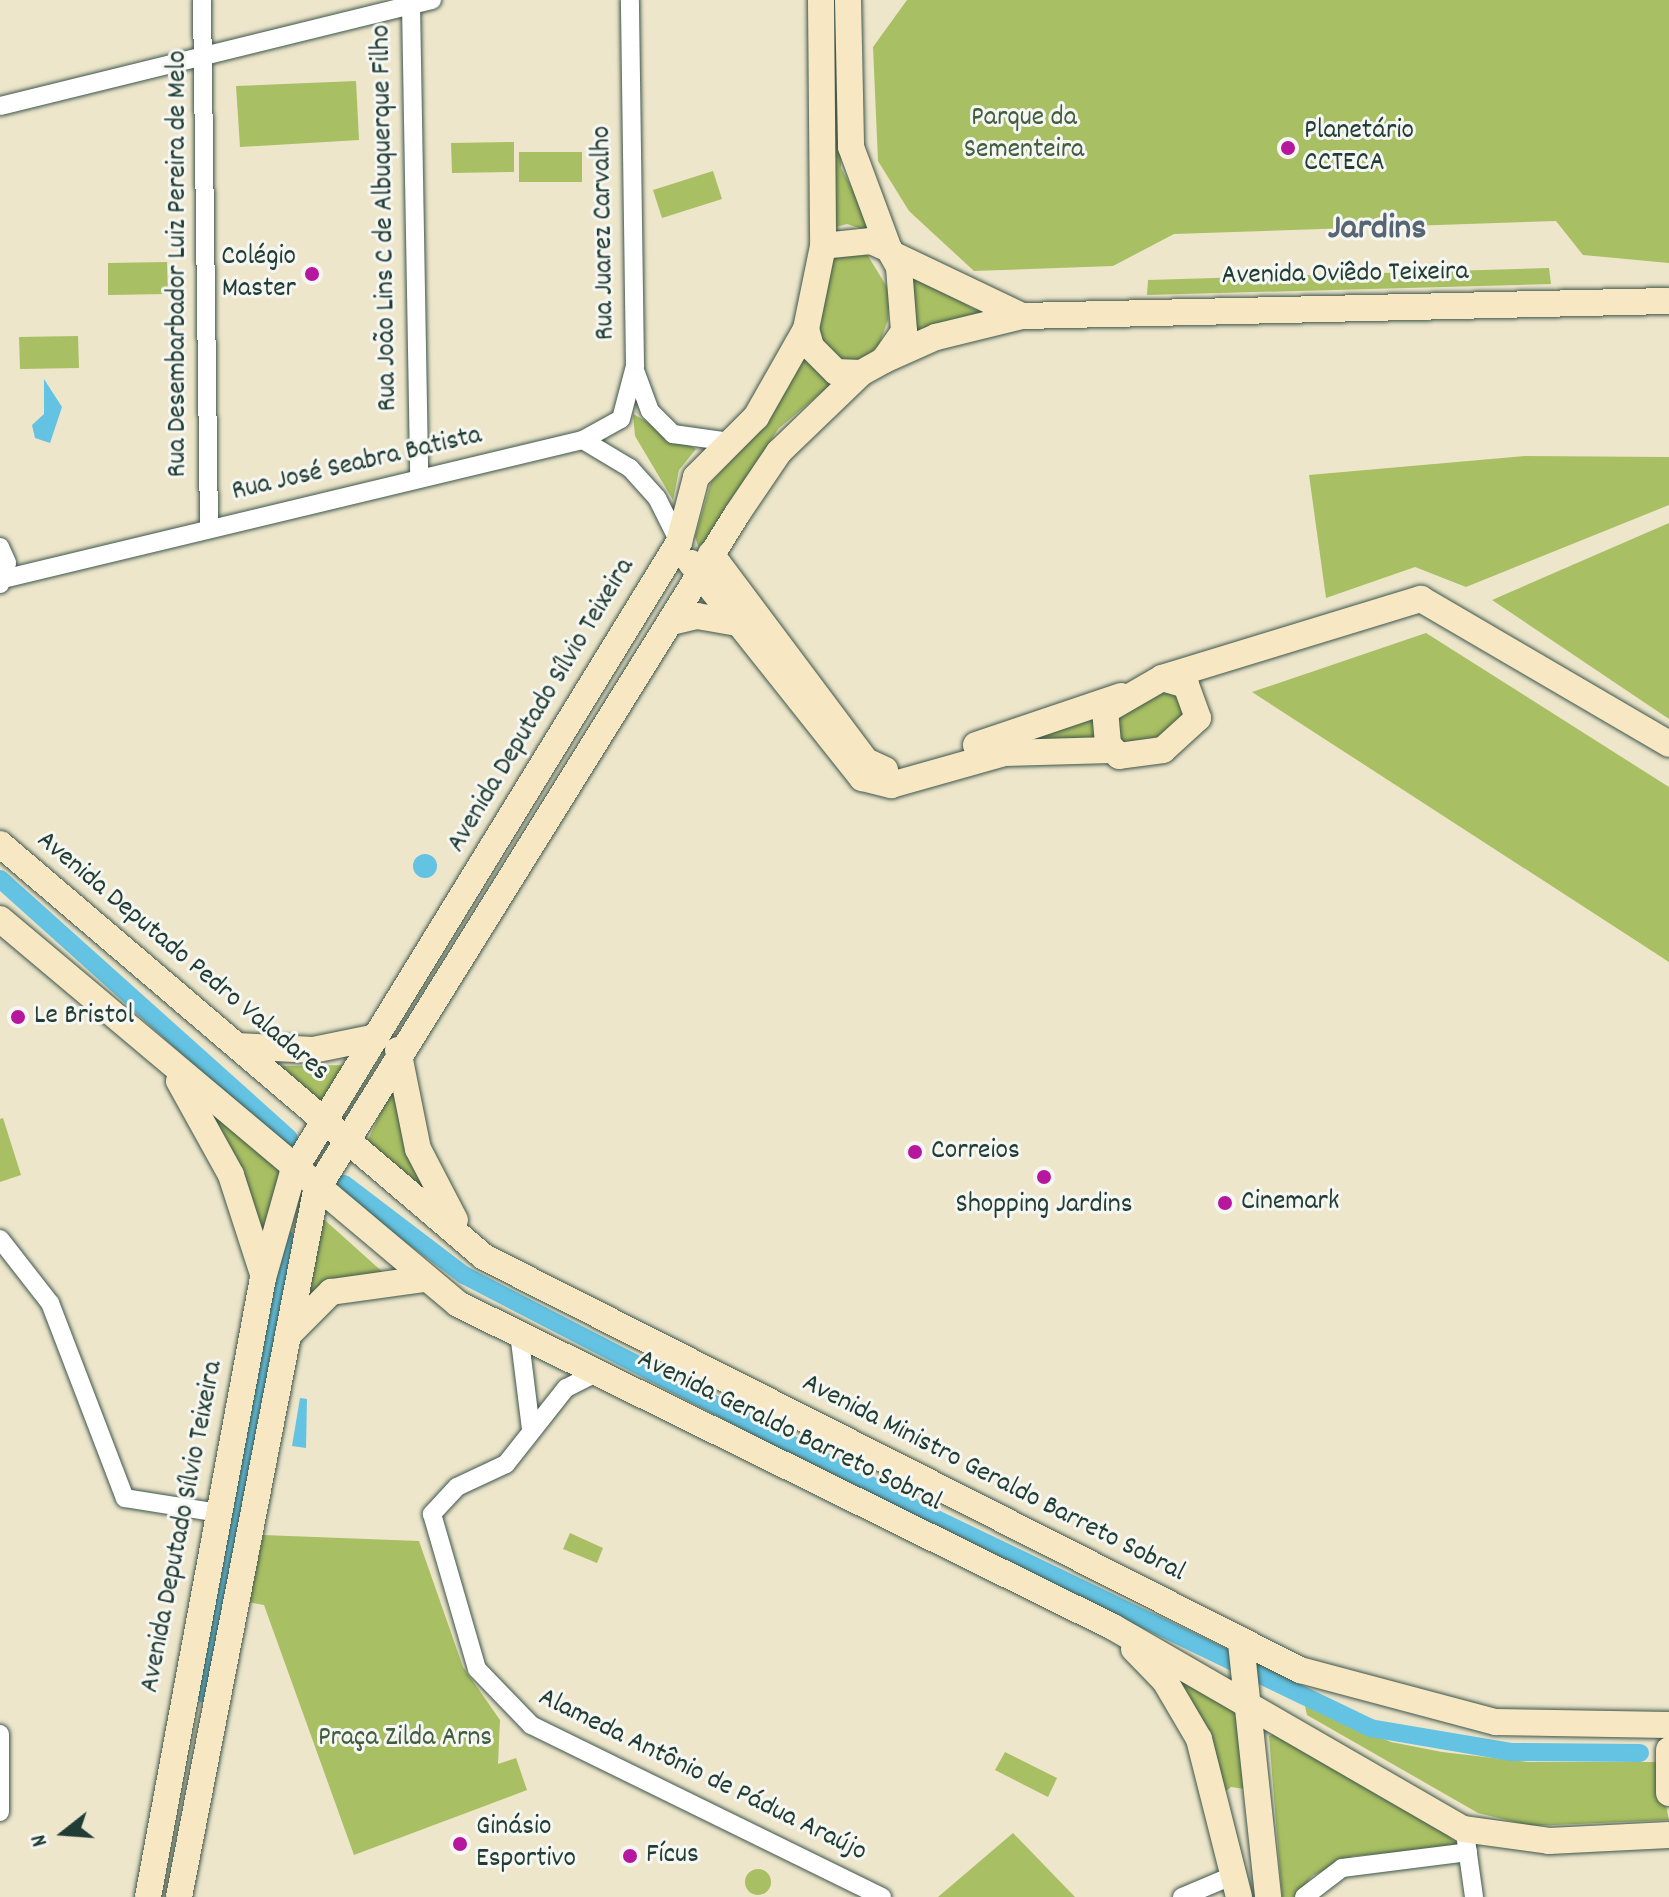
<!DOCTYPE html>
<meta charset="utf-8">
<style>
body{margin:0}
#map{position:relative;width:1669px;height:1897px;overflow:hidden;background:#ede6cb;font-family:Dekko,sans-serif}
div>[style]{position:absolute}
.green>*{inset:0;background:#a9bf63}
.round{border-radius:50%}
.water>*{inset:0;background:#64c2e2}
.canal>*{height:18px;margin:-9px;padding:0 9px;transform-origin:9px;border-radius:9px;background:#64c2e2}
.roads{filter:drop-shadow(0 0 2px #3e564b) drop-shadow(0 0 2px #3e564b)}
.street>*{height:18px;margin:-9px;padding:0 9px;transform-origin:9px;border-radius:9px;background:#fff}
.secondary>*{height:26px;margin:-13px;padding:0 13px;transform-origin:13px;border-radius:13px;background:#f7e8c3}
.dots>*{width:22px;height:22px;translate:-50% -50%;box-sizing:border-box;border:4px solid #f6f6f2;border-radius:50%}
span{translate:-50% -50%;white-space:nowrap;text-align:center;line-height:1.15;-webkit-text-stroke:6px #f6f6f2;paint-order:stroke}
.park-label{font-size:28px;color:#425e40}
.poi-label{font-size:28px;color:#1f3d34}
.left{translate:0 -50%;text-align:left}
.right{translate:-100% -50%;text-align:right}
.street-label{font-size:28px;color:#1f3d34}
.district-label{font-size:36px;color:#576673;font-weight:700}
.north{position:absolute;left:24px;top:1793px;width:80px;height:80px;-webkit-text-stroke:6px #f6f6f2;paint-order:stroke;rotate:253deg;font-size:22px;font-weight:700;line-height:32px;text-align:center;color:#1f3d34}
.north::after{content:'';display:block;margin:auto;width:28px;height:36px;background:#1f3d34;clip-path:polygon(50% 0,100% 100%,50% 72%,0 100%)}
</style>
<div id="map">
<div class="green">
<div style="clip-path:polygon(826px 0,839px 0,841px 168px,877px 234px,847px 224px,829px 229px)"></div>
<div style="clip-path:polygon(907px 0,1669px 0,1669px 263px,1583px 255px,1556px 221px,1174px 234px,1113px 266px,974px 271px,909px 211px,878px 161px,873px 47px)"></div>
<div style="clip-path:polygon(356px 81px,359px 140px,240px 147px,236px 86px)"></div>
<div style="clip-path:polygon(514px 142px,514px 172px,452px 173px,451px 143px)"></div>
<div style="clip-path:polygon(519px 152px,582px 152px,582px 182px,519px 182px)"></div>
<div style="clip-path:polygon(713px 171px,722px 199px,662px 218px,653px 190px)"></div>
<div style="clip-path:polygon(865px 251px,890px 292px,888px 320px,879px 345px,861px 363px,843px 365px,823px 355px,816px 318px,826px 259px)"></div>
<div style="clip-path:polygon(167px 262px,168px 294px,108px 295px,108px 263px)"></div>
<div style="clip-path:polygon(903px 266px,972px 308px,987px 315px,906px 337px)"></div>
<div style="clip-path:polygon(1549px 268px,1551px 284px,1147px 295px,1148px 280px)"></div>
<div style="clip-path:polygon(78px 336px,79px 368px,20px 369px,19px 337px)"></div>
<div style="clip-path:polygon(804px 351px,835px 381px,778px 429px,701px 554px,695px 537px,711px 482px,766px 423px)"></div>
<div style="clip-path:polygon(633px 414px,696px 449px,679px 470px,673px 500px,635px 436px)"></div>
<div style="clip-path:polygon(1525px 456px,1669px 457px,1669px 505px,1466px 587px,1415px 567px,1326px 598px,1309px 475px)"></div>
<div style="clip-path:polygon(1669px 523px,1669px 719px,1492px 600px)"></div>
<div style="clip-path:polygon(1426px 633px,1669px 787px,1669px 962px,1252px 692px)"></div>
<div style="clip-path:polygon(1168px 685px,1195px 712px,1141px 756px,1112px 734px,1125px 700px)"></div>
<div style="clip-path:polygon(1095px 708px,1098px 741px,1027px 743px)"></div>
<div style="clip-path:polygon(353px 1065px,322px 1106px,272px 1066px)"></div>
<div style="clip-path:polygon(396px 1080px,422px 1189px,367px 1142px)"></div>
<div style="clip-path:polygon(203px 1106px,285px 1174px,258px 1248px)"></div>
<div style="clip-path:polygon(3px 1118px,21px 1175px,0 1182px,0 1119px)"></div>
<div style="clip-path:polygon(318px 1214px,396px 1284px,357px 1290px,296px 1323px)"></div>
<div style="clip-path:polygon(570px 1533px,603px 1548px,597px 1563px,563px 1549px)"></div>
<div style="clip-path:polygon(263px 1535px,419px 1541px,463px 1667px,500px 1720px,498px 1764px,516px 1758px,527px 1790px,354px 1855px,264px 1605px,248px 1602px)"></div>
<div style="clip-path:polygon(1169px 1671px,1241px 1708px,1251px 1790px,1231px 1787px,1221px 1795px)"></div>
<div style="clip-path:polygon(1305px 1706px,1391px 1742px,1442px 1752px,1528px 1762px,1657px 1762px,1669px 1820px,1531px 1826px,1478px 1813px,1307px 1715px)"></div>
<div style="clip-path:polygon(1279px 1732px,1433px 1821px,1460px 1847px,1353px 1856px,1312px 1876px,1295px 1897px,1282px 1897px,1269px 1736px)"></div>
<div style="clip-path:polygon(1005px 1752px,1057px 1778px,1048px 1797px,995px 1770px)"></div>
<div style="clip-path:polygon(1013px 1833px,1075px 1897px,938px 1897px)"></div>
<div class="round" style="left:745px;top:1869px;width:26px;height:26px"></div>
</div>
<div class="water">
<div style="clip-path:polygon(44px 379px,62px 407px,50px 443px,35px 438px,32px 425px,44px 414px)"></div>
<div class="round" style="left:413px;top:854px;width:24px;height:24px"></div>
<div style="clip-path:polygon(300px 1398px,307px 1399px,306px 1448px,292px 1446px)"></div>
</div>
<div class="canal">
<div style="left:0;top:879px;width:388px;rotate:41.9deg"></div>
<div style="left:344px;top:1184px;width:151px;rotate:37.2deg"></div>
<div style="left:464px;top:1275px;width:522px;rotate:27.35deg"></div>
<div style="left:928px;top:1515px;width:491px;rotate:25.7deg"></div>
<div style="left:1370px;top:1728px;width:144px;rotate:9.6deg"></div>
<div style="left:1512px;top:1752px;width:128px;rotate:0.4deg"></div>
<div style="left:205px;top:1694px;width:462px;rotate:-79.9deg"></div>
</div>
<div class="roads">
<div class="street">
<div style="left:202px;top:0;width:528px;rotate:89.24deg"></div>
<div style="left:411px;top:5px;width:473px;rotate:89deg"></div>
<div style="left:0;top:106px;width:445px;rotate:-13.8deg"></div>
<div style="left:636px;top:373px;width:40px;rotate:69.8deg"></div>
<div style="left:650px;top:411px;width:33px;rotate:45deg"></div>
<div style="left:673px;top:434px;width:59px;rotate:7.9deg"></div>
<div style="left:583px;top:440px;width:43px;rotate:-28.9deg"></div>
<div style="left:621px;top:419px;width:55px;rotate:-75.2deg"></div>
<div style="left:635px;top:366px;width:366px;rotate:-90.8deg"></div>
<div style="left:0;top:547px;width:17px;rotate:66deg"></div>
<div style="left:7px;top:563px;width:22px;rotate:108deg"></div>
<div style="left:3px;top:579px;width:596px;rotate:-13.48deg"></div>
<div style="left:583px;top:440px;width:55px;rotate:30.8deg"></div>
<div style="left:630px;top:468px;width:40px;rotate:48deg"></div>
<div style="left:657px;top:498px;width:49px;rotate:63.4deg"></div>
<div style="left:0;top:1239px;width:81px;rotate:52deg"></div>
<div style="left:50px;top:1303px;width:209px;rotate:69deg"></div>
<div style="left:125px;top:1498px;width:95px;rotate:9.1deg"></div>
<div style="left:519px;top:1333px;width:98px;rotate:82.9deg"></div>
<div style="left:594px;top:1374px;width:31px;rotate:153deg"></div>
<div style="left:566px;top:1388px;width:97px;rotate:128.3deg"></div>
<div style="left:506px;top:1464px;width:54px;rotate:154.9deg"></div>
<div style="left:457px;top:1487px;width:37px;rotate:133deg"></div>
<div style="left:432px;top:1514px;width:161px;rotate:73.8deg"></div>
<div style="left:477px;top:1669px;width:78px;rotate:46deg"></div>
<div style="left:531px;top:1725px;width:391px;rotate:26.1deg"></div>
<div style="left:0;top:1734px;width:78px;rotate:90deg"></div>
<div style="left:1466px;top:1840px;width:58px;rotate:82deg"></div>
<div style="left:1182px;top:1897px;width:56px;rotate:-22.9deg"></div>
<div style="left:1304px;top:1897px;width:48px;rotate:-37.3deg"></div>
<div style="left:1342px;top:1868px;width:127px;rotate:-7.2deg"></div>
</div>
<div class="secondary">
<div style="left:821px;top:0;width:246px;rotate:89.5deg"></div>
<div style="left:823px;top:246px;width:85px;rotate:101.6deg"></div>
<div style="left:806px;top:329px;width:19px;rotate:74deg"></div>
<div style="left:811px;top:347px;width:35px;rotate:45deg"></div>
<div style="left:836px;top:372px;width:25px;rotate:2deg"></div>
<div style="left:861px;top:373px;width:26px;rotate:-29deg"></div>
<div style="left:884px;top:360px;width:35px;rotate:-55deg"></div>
<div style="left:904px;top:331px;width:64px;rotate:-94.5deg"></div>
<div style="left:899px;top:267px;width:21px;rotate:-119deg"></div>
<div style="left:889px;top:249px;width:20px;rotate:-156deg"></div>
<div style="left:871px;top:241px;width:48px;rotate:174.1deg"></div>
<div style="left:848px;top:0;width:147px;rotate:88.8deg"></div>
<div style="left:851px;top:147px;width:109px;rotate:69.6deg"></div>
<div style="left:892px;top:254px;width:144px;rotate:25.5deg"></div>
<div style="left:884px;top:360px;width:57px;rotate:-23.9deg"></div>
<div style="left:936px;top:337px;width:89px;rotate:-13.7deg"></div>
<div style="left:1022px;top:316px;width:647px;rotate:-1.33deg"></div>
<div style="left:711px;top:554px;width:259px;rotate:53.2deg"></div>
<div style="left:866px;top:761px;width:21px;rotate:25deg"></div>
<div style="left:691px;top:563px;width:275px;rotate:51.5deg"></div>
<div style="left:862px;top:778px;width:30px;rotate:14deg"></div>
<div style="left:891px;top:785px;width:118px;rotate:-15.7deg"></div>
<div style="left:1005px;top:753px;width:106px;rotate:-1.6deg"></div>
<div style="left:671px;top:622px;width:27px;rotate:-13deg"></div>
<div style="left:697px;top:616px;width:41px;rotate:9.9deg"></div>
<div style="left:1162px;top:678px;width:271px;rotate:-17deg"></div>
<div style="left:1421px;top:599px;width:287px;rotate:30.3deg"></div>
<div style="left:1162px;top:678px;width:25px;rotate:16deg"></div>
<div style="left:1186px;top:685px;width:35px;rotate:70deg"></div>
<div style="left:1198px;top:718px;width:47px;rotate:137.6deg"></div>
<div style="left:1163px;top:750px;width:44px;rotate:172.2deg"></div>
<div style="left:1119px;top:756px;width:16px;rotate:-133deg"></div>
<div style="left:1108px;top:744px;width:33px;rotate:-95deg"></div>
<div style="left:1105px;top:711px;width:66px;rotate:-30.1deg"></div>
<div style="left:976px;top:745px;width:153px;rotate:-18.7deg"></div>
<div style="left:0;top:844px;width:636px;rotate:40.47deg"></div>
<div style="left:484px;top:1257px;width:915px;rotate:26.85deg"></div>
<div style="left:1300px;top:1670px;width:203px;rotate:14.9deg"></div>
<div style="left:1496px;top:1722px;width:173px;rotate:1deg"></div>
<div style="left:0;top:919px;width:598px;rotate:40.05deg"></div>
<div style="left:458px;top:1304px;width:730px;rotate:26.25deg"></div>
<div style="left:1113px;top:1627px;width:404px;rotate:30deg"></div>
<div style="left:1463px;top:1829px;width:87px;rotate:7.9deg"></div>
<div style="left:1549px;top:1841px;width:120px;rotate:-2.9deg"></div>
<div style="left:237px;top:1046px;width:76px;rotate:3deg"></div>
<div style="left:313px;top:1050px;width:65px;rotate:-11.5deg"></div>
<div style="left:398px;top:1050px;width:101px;rotate:78.6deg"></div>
<div style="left:418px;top:1149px;width:80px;rotate:62.5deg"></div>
<div style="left:179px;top:1081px;width:107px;rotate:61deg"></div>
<div style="left:231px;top:1175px;width:101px;rotate:72.1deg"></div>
<div style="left:288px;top:1335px;width:61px;rotate:-45deg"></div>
<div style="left:331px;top:1292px;width:93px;rotate:-8deg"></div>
<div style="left:1241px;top:1643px;width:255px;rotate:83.9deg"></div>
<div style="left:1134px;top:1649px;width:45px;rotate:45.9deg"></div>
<div style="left:1165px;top:1681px;width:67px;rotate:59.6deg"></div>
<div style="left:1199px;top:1739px;width:163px;rotate:75.8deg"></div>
<div style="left:1669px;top:1750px;width:43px;rotate:90deg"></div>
<div style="left:148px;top:1897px;width:630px;rotate:-79.48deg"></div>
<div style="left:263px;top:1278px;width:110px;rotate:-74.2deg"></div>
<div style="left:293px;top:1172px;width:739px;rotate:-58.5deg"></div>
<div style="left:679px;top:542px;width:67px;rotate:-75.3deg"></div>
<div style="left:696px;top:477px;width:85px;rotate:-45deg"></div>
<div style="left:756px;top:417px;width:101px;rotate:-60.4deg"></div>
<div style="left:179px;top:1897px;width:719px;rotate:-79.02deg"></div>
<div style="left:316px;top:1191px;width:797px;rotate:-58.12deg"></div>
<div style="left:737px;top:514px;width:75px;rotate:-55.9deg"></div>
<div style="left:779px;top:452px;width:114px;rotate:-43.9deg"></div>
</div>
</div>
<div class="dots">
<div style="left:1288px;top:148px;background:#b5179e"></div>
<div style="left:312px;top:274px;background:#b5179e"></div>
<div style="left:18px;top:1017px;background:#b5179e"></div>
<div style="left:915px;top:1152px;background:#b5179e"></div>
<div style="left:1044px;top:1177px;background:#b5179e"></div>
<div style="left:1225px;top:1203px;background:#b5179e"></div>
<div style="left:460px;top:1844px;background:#b5179e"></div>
<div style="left:630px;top:1856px;background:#b5179e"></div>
</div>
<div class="park-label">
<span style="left:1024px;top:135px">Parque da<br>Sementeira</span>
<span style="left:405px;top:1739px">Praça Zilda Arns</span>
</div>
<div class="poi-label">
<span class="left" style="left:1304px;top:148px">Planetário<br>CCTECA</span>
<span class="right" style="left:296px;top:274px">Colégio<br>Master</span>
<span class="left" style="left:34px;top:1017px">Le Bristol</span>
<span class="left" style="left:931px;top:1152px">Correios</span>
<span class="left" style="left:1241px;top:1203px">Cinemark</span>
<span style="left:1044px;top:1206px">Shopping Jardins</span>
<span class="left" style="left:476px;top:1844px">Ginásio<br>Esportivo</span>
<span class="left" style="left:646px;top:1856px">Fícus</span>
</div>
<div class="street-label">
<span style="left:386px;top:218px;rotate:-91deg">Rua João Lins C de Albuquerque Filho</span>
<span style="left:605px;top:233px;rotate:-91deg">Rua Juarez Carvalho</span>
<span style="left:179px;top:264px;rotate:-90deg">Rua Desembarbador Luiz Pereira de Melo</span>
<span style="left:1345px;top:275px;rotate:-1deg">Avenida Oviêdo Teixeira</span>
<span style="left:357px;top:465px;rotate:-13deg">Rua José Seabra Batista</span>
<span style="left:542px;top:706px;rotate:-59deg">Avenida Deputado Sílvio Teixeira</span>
<span style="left:182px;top:957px;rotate:40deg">Avenida Deputado Pedro Valadares</span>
<span style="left:789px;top:1432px;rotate:26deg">Avenida Geraldo Barreto Sobral</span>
<span style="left:993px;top:1479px;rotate:27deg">Avenida Ministro Geraldo Barreto Sobral</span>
<span style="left:183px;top:1527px;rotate:-79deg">Avenida Deputado Sílvio Teixeira</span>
<span style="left:702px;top:1776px;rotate:26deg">Alameda Antônio de Pádua Araújo</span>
</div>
<div class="district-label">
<span style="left:1377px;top:231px">Jardins</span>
</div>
<div class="north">N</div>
</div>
